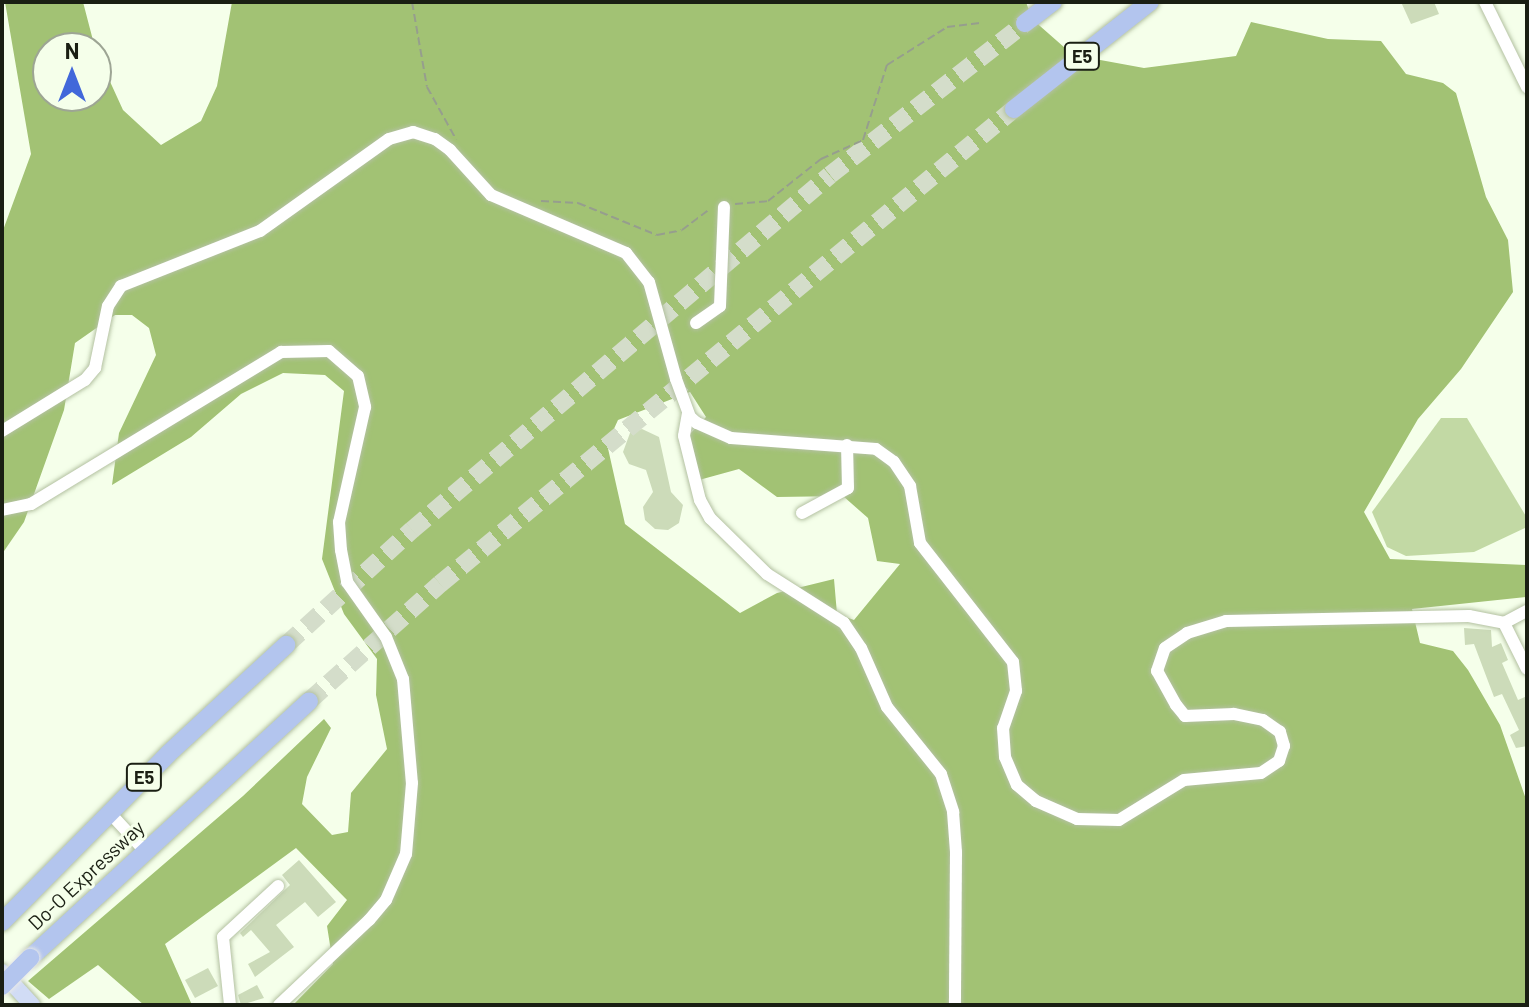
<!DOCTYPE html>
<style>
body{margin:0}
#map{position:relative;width:1529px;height:1007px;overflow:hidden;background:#f5ffea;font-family:Barlow,sans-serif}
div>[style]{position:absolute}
.green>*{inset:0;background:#c2d9a4}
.forest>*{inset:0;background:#a2c274}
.building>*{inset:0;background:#ccdbb9}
.highway-tunnel>*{height:18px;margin-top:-9px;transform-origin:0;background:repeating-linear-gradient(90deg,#d4ddca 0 18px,transparent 0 27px)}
.path>*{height:2px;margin-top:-1px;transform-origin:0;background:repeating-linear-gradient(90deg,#969e8d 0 8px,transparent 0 12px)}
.roads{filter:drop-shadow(0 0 2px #b3c1a1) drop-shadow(0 0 2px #b3c1a1)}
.minor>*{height:12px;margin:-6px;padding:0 6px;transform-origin:6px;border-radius:6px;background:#fff}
.major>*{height:16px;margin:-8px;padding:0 8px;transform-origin:8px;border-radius:8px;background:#d1dcf5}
.highway>*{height:18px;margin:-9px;padding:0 9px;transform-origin:9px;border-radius:9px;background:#b3c5ee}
.bridges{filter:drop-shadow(0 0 2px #e8e9e7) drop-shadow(0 0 2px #e8e9e7)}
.highway-bridge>*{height:18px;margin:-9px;padding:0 9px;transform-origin:9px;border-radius:9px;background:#b3c5ee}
span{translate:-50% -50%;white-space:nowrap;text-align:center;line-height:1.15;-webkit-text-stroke:6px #f5ffea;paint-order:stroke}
.shield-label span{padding:2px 6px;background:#f5ffea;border:2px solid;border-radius:6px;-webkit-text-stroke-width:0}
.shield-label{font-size:18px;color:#1a1f13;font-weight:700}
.street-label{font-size:20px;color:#1a1f13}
.frame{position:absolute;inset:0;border:4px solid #1a1f13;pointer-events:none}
.north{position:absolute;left:32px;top:32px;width:80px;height:80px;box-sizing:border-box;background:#f5ffea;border:2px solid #9da594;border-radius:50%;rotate:0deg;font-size:22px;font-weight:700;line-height:32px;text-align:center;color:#1a1f13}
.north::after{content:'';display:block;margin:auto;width:28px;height:36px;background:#4268da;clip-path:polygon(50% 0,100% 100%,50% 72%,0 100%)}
</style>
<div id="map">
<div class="green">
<div style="clip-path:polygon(1441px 418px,1467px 418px,1527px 518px,1527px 527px,1474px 552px,1406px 556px,1387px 547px,1372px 512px)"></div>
</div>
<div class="forest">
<div style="clip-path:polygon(evenodd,5px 2px,83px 2px,95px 48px,48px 48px,48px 96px,96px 96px,96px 51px,123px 110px,161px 145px,201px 121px,217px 86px,232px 2px,1026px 2px,1032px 19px,1073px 55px,1144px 68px,1236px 56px,1251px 22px,1328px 39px,1381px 41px,1406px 74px,1443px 83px,1456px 93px,1486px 197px,1508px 240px,1513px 292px,1461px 369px,1418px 419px,1364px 512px,1390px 559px,1527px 565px,1527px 597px,1412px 609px,1420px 643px,1453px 651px,1468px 670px,1500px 725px,1527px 802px,1527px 1005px,293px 1005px,333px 964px,327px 926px,347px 900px,296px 848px,165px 944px,192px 1005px,144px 1005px,98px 965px,49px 999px,28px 981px,243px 796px,324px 719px,331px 728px,307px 777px,302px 804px,332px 835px,348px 832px,351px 793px,387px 749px,376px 695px,377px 659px,344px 614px,322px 559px,344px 391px,325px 375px,283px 373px,241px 394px,191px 437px,112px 485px,119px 433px,156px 355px,149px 328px,132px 315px,115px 315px,75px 343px,64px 410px,24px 522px,2px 554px,2px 233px,31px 154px,5px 2px,690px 392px,706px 417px,688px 436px,699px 480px,739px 469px,777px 497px,843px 496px,868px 518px,877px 561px,900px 564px,854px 620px,837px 614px,834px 579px,777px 593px,740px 613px,625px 524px,607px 444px,618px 420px,690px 392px)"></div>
</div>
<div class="building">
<div style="clip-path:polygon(1401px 2px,1434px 2px,1439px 14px,1411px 24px)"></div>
<div style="clip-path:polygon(642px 429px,659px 437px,671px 492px,683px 505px,679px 523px,668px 530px,655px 529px,645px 520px,643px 507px,653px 492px,646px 470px,629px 464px,623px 452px,630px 433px)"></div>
<div style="clip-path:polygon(1464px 628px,1491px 630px,1492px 647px,1501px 643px,1508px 660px,1502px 663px,1518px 700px,1527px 696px,1527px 746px,1516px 748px,1510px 735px,1519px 730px,1502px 694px,1494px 697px,1474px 644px,1465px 645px)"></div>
<div style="clip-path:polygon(299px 860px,336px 902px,318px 917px,305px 902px,276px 925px,294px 947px,255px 977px,248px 964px,270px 952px,251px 930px,243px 937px,240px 933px,290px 885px,282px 875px)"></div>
<div style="clip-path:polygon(208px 968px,218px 986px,195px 998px,185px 980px)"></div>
<div style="clip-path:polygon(257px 985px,264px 998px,241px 1005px,238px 995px)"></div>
</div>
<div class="highway-tunnel">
<div style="left:286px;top:645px;width:171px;rotate:-42.4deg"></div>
<div style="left:412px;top:530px;width:548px;rotate:-40.34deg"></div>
<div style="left:830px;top:175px;width:247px;rotate:-37.9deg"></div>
<div style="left:309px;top:701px;width:176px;rotate:-41.8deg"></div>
<div style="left:440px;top:584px;width:745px;rotate:-39.61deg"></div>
</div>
<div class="path">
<div style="left:412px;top:2px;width:86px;rotate:80deg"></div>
<div style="left:427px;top:87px;width:60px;rotate:60.9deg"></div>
<div style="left:541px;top:201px;width:37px;rotate:3deg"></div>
<div style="left:578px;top:203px;width:85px;rotate:22.1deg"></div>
<div style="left:657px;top:235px;width:25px;rotate:-11deg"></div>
<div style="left:682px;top:230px;width:34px;rotate:-37deg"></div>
<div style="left:735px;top:204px;width:33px;rotate:-5deg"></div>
<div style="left:768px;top:201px;width:68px;rotate:-38.4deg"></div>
<div style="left:821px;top:159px;width:46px;rotate:-24.3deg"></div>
<div style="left:863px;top:140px;width:79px;rotate:-72.3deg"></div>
<div style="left:887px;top:65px;width:71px;rotate:-32.3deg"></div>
<div style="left:947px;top:27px;width:33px;rotate:-7deg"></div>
</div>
<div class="roads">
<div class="minor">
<div style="left:1485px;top:2px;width:95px;rotate:63.7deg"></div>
<div style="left:696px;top:323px;width:29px;rotate:-35deg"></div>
<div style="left:720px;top:306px;width:99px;rotate:-87.7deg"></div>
<div style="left:688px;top:413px;width:23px;rotate:100deg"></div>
<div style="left:684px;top:436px;width:66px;rotate:76deg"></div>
<div style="left:700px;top:500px;width:21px;rotate:61deg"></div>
<div style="left:710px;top:518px;width:80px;rotate:44.5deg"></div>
<div style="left:767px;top:574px;width:91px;rotate:32.5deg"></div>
<div style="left:844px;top:623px;width:30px;rotate:56deg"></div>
<div style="left:861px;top:648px;width:64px;rotate:66.2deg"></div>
<div style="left:887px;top:707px;width:86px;rotate:51.1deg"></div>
<div style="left:941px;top:774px;width:40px;rotate:72deg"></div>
<div style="left:953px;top:812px;width:40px;rotate:85.7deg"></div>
<div style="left:956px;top:852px;width:153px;rotate:90.4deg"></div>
<div style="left:2px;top:431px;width:97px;rotate:-31.6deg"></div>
<div style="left:85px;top:380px;width:16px;rotate:-50deg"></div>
<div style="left:95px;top:368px;width:63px;rotate:-78.2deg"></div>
<div style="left:108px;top:306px;width:24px;rotate:-57deg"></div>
<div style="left:121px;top:286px;width:149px;rotate:-21.6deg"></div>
<div style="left:260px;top:231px;width:158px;rotate:-35.5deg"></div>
<div style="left:389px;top:139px;width:25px;rotate:-16deg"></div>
<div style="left:413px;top:132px;width:23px;rotate:18deg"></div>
<div style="left:435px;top:139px;width:19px;rotate:36deg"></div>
<div style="left:450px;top:150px;width:61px;rotate:47.7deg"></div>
<div style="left:491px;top:195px;width:147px;rotate:23.2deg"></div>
<div style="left:626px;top:253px;width:37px;rotate:52deg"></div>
<div style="left:649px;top:282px;width:101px;rotate:74.4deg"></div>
<div style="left:676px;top:379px;width:40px;rotate:69.8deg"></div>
<div style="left:690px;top:417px;width:9px;rotate:41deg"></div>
<div style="left:697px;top:423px;width:37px;rotate:24deg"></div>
<div style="left:731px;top:438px;width:145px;rotate:4.3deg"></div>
<div style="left:876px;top:449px;width:22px;rotate:36deg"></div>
<div style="left:894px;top:462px;width:29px;rotate:56deg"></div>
<div style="left:910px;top:486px;width:58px;rotate:80deg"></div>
<div style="left:920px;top:543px;width:151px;rotate:52deg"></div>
<div style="left:1013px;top:662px;width:29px;rotate:84deg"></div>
<div style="left:1016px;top:691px;width:39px;rotate:109deg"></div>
<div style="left:1003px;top:728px;width:29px;rotate:86deg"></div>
<div style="left:1005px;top:757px;width:30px;rotate:67deg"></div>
<div style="left:1017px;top:785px;width:25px;rotate:40deg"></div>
<div style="left:1036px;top:801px;width:45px;rotate:23.7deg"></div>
<div style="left:1077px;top:819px;width:42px;rotate:1.4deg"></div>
<div style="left:1119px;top:820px;width:76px;rotate:-31.6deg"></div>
<div style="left:1184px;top:780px;width:77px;rotate:-5.2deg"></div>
<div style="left:1261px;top:773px;width:22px;rotate:-34deg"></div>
<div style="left:1279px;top:761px;width:16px;rotate:-72deg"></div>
<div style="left:1284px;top:746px;width:15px;rotate:-106deg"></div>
<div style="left:1280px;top:732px;width:21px;rotate:-145deg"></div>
<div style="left:1263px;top:720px;width:30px;rotate:-168deg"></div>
<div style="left:1234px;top:714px;width:49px;rotate:177.7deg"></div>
<div style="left:1185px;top:716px;width:14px;rotate:-129deg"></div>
<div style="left:1176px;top:705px;width:39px;rotate:-119deg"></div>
<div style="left:1157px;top:671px;width:24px;rotate:-71deg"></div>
<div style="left:1165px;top:648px;width:27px;rotate:-34deg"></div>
<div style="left:1187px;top:633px;width:41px;rotate:-17.1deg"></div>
<div style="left:1226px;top:621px;width:243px;rotate:-1.2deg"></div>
<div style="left:1469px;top:616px;width:36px;rotate:11deg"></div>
<div style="left:1504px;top:623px;width:26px;rotate:-28deg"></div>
<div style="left:2px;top:510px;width:30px;rotate:-12deg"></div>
<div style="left:31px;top:504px;width:293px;rotate:-31.3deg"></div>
<div style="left:281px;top:352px;width:48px;rotate:-1.2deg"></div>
<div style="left:329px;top:351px;width:38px;rotate:41deg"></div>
<div style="left:358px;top:376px;width:32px;rotate:77deg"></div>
<div style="left:365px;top:407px;width:118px;rotate:102.7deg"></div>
<div style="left:339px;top:522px;width:28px;rotate:86deg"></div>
<div style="left:341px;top:550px;width:33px;rotate:79deg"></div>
<div style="left:347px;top:582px;width:67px;rotate:54.7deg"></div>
<div style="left:386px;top:637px;width:45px;rotate:68deg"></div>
<div style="left:403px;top:679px;width:104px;rotate:85.1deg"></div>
<div style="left:412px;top:783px;width:71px;rotate:94.8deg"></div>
<div style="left:406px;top:854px;width:50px;rotate:113.5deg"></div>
<div style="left:386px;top:900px;width:26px;rotate:130deg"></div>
<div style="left:369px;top:920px;width:124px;rotate:136.6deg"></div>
<div style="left:802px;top:513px;width:52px;rotate:-28.5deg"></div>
<div style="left:848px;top:488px;width:43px;rotate:-91.3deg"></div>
<div style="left:1504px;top:623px;width:51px;rotate:63.4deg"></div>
<div style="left:109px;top:812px;width:52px;rotate:47.4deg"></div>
<div style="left:230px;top:1005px;width:68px;rotate:-95.9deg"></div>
<div style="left:223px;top:937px;width:75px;rotate:-42.8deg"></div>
</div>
<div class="major">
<div style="left:2px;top:972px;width:45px;rotate:47.7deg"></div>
</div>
<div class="highway">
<div style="left:1025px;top:23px;width:35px;rotate:-37deg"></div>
<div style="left:1014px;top:109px;width:173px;rotate:-38.2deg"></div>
<div style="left:2px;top:922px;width:236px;rotate:-45.3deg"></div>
<div style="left:168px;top:754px;width:161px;rotate:-42.7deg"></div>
<div style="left:30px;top:958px;width:379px;rotate:-42.6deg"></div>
</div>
</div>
<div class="bridges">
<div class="highway-bridge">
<div style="left:2px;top:986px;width:40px;rotate:-45deg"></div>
</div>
</div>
<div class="shield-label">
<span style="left:1082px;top:56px">E5</span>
<span style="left:144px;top:777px">E5</span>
</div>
<div class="street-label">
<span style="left:86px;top:875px;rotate:-43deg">Do-O Expressway</span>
</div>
<div class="frame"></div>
<div class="north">N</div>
</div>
